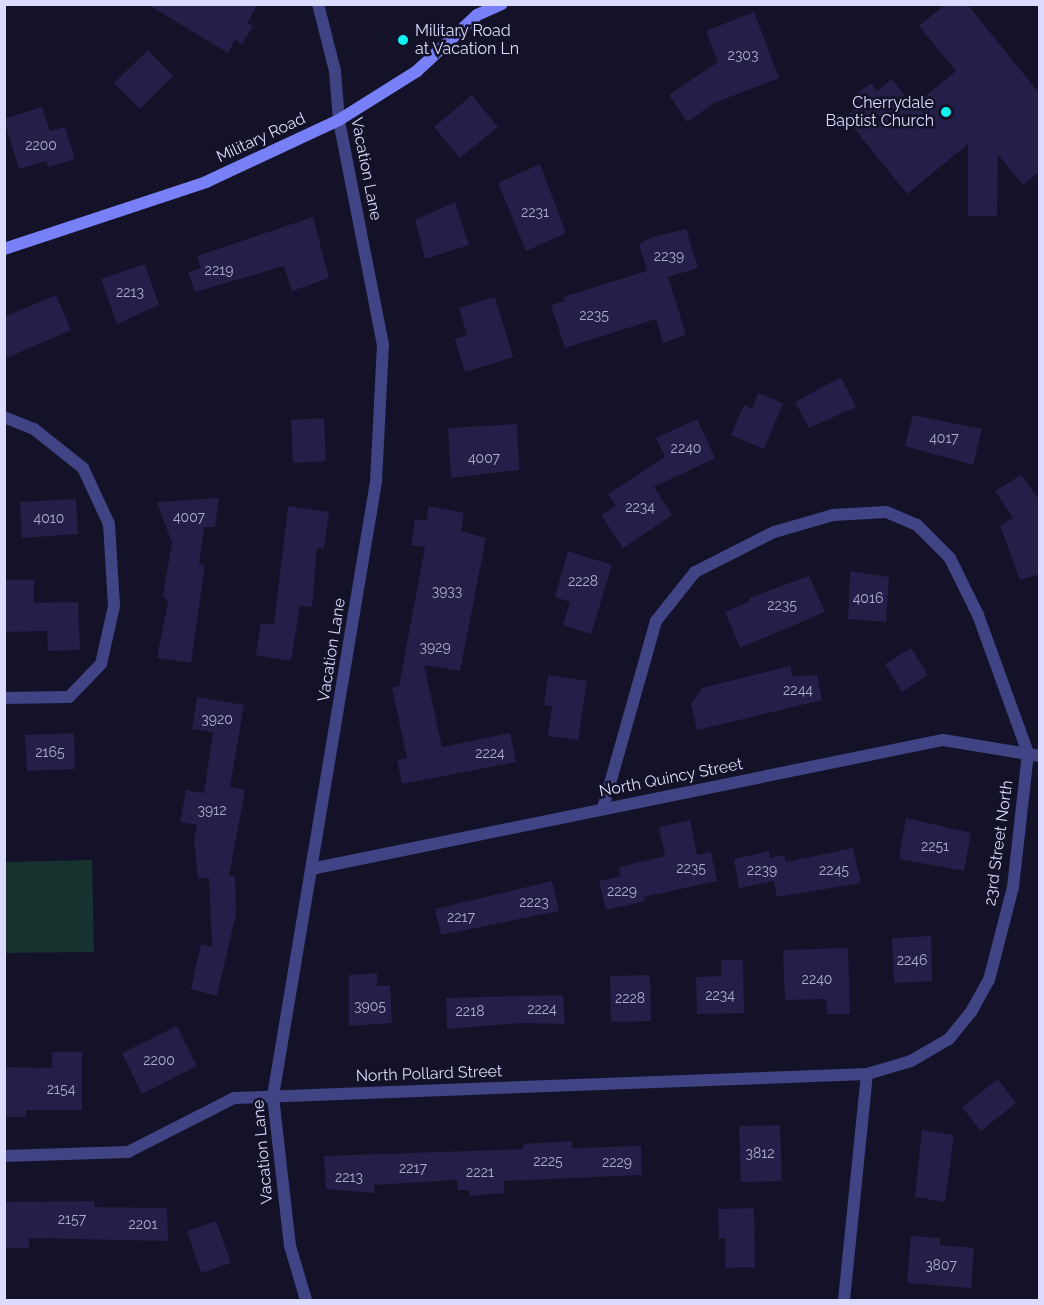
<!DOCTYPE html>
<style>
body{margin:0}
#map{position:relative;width:1044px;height:1305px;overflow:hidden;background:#131228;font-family:Raleway,sans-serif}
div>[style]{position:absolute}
.green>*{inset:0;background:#15322e}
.building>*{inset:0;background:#231f48}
.minor>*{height:12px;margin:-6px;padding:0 6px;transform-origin:6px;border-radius:6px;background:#404384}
.secondary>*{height:12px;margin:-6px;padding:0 6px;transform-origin:6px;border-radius:6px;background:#7880f7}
.dots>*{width:16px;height:16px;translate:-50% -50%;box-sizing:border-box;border:3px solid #131228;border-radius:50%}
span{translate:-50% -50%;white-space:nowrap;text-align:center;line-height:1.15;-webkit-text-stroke:5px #131228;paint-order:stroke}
.number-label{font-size:14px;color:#adacd0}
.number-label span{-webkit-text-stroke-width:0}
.poi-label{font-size:16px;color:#dbdbfd}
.left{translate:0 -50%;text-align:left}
.right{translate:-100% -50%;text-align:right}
.street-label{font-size:16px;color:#dbdbfd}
.frame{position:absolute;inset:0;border:6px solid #dbdbfd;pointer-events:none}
</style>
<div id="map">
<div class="green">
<div style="clip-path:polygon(92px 860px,94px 952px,5px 953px,5px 862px)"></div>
</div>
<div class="building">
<div style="clip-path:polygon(147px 4px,258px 4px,247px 23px,253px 26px,242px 44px,235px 40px,228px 53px)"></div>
<div style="clip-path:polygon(946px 4px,967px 4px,1040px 94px,1040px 171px,1023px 185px,998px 155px,997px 216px,968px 216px,968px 144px,907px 194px,845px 117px,860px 104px,854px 96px,871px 83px,877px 91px,892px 79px,913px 106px,956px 71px,919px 26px)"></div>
<div style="clip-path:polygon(754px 12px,779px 78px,714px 103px,687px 122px,669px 95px,718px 62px,706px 31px)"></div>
<div style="clip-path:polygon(148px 50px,173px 76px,140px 109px,114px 83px)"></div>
<div style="clip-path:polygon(472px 95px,498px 127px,460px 158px,434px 127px)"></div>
<div style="clip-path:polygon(42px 107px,50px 131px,65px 127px,75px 159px,48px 167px,46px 161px,19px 169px,4px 119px)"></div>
<div style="clip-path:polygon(540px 164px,566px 233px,526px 251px,498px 183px)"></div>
<div style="clip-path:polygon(455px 202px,469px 245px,425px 259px,415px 220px)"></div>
<div style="clip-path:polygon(313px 217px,329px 278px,292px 291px,284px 266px,195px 292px,188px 272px,201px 268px,197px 256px)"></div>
<div style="clip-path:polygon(686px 229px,698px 268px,668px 277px,686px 335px,663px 343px,656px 319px,565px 348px,551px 305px,565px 301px,563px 297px,647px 271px,639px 244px,652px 237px)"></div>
<div style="clip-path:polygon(145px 264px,159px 305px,117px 324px,101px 279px)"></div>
<div style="clip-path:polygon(56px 295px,71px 330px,4px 359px,4px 317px)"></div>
<div style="clip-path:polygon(495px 297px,513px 357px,465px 372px,455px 339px,467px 335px,459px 308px)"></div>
<div style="clip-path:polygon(841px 377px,856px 407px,809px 428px,795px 402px)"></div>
<div style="clip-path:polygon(758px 393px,783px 403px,764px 449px,731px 435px,744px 405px,752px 409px)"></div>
<div style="clip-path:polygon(913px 415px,982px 429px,973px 465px,905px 446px)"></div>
<div style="clip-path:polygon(324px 418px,326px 461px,293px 463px,291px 420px)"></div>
<div style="clip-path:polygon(697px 419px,715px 458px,654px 487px,672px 515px,623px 548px,601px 515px,622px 502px,615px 505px,608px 494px,665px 457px,656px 438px)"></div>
<div style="clip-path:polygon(517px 424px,519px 470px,451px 478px,448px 428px)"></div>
<div style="clip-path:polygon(1021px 475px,1040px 501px,1040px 574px,1020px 580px,1000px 526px,1013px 518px,995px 491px)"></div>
<div style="clip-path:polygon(219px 498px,215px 527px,204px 527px,199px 564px,205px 565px,191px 663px,157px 658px,168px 601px,163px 596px,172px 543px,157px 502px)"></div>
<div style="clip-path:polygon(76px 499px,78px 534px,22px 538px,20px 502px)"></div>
<div style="clip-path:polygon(288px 506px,329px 512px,324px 549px,317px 548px,312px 607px,300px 606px,291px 661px,256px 655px,261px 623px,274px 625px)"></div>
<div style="clip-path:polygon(429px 506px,464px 513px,461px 531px,486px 538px,460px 671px,424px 665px,442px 747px,510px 733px,516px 762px,402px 784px,397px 760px,407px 758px,392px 688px,399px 686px,425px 547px,411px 545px,415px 519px,426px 521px)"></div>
<div style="clip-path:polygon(568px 551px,612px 565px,591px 634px,563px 625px,570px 602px,555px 597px)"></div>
<div style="clip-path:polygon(850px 571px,889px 577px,886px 622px,848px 619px)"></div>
<div style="clip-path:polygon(809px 576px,825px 612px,740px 648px,725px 612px,750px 601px,749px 598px)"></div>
<div style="clip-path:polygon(4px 580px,34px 580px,34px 603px,78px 602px,80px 650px,48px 651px,47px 631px,4px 632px)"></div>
<div style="clip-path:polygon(911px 648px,928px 675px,902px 692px,885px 664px)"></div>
<div style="clip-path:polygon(790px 666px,793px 676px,817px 675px,822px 700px,697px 730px,691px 704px,702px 688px)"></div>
<div style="clip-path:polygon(548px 675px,587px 681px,578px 740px,548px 736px,552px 706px,544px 705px)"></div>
<div style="clip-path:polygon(197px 697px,244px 705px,230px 787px,245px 790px,229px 876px,235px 876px,236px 914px,217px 996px,191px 989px,201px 944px,212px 947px,209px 878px,198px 878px,194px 841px,197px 825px,180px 822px,186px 790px,204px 793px,213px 732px,192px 729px)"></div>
<div style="clip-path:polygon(74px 733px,75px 769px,27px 771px,25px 735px)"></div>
<div style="clip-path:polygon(906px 818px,971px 833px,964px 871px,899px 859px)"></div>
<div style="clip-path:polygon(690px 820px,697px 855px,711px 852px,717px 881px,644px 897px,645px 901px,606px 910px,599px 881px,621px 876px,619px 867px,665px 856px,659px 827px)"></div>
<div style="clip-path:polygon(853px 848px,861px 883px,777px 897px,774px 881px,739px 888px,734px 859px,769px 851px,770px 858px,784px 855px,786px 862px)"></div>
<div style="clip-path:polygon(552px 881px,559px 911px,441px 935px,435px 909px)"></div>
<div style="clip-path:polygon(931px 936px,932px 981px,894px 983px,892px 938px)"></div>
<div style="clip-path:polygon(848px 948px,850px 1014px,827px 1014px,826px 999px,785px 1000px,783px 950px)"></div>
<div style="clip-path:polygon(721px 960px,743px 960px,744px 1013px,697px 1014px,696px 977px,721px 976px)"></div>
<div style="clip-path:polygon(377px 973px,377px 986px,390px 986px,392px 1023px,349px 1026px,349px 975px)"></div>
<div style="clip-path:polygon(650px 975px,651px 1021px,611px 1022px,610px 976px)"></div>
<div style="clip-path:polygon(563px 995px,565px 1024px,520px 1023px,447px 1029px,446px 998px)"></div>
<div style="clip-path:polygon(177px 1026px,197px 1066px,142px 1094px,122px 1053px)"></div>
<div style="clip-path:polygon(52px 1052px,82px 1052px,82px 1110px,26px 1110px,26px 1117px,4px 1117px,4px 1067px,52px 1068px)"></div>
<div style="clip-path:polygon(998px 1079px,1016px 1103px,981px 1131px,962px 1107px)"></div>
<div style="clip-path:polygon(780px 1125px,782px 1181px,741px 1182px,739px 1126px)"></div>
<div style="clip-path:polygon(922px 1130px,954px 1135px,945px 1202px,915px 1197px)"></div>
<div style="clip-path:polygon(572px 1141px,572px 1148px,641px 1146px,642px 1175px,504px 1181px,504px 1193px,470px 1196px,469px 1190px,458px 1190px,457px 1180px,374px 1185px,374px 1193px,326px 1189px,324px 1156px,523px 1149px,523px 1144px)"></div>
<div style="clip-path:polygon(94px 1201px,94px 1207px,167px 1208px,168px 1241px,29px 1238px,29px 1248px,4px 1248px,4px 1202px)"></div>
<div style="clip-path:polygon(754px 1208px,755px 1267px,726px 1268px,725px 1238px,719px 1239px,718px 1209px)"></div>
<div style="clip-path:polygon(216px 1221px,231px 1263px,201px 1273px,187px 1231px)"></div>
<div style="clip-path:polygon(911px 1236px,940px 1238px,940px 1245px,974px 1248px,971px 1288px,907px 1283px)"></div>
</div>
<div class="minor">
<div style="left:4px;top:417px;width:32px;rotate:22deg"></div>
<div style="left:34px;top:429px;width:63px;rotate:38.5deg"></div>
<div style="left:83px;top:468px;width:62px;rotate:65.1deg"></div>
<div style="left:109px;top:524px;width:82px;rotate:86.5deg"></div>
<div style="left:114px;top:606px;width:59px;rotate:102.6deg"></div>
<div style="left:101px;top:664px;width:46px;rotate:134.1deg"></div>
<div style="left:69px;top:697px;width:65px;rotate:179.1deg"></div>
<div style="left:311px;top:869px;width:645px;rotate:-11.54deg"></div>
<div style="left:943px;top:740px;width:98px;rotate:9.4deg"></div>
<div style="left:4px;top:1156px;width:124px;rotate:-1.8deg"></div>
<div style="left:128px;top:1152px;width:119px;rotate:-27deg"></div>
<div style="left:234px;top:1098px;width:633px;rotate:-2.17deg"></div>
<div style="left:867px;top:1074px;width:46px;rotate:-16.5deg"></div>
<div style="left:911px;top:1061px;width:44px;rotate:-30.1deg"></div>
<div style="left:949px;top:1039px;width:35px;rotate:-51deg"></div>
<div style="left:971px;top:1012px;width:37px;rotate:-61deg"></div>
<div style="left:989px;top:980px;width:96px;rotate:-75.5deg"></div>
<div style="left:1013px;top:887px;width:135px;rotate:-83.6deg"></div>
<div style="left:1028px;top:753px;width:147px;rotate:-109.9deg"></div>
<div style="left:978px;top:615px;width:64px;rotate:-116.2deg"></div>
<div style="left:950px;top:558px;width:47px;rotate:-135deg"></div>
<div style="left:917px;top:525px;width:34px;rotate:-157deg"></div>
<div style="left:886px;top:512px;width:53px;rotate:176.8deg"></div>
<div style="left:833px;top:515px;width:61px;rotate:163.9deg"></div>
<div style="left:774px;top:532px;width:89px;rotate:153.1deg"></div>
<div style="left:695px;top:572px;width:63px;rotate:128.5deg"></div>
<div style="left:656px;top:621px;width:194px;rotate:105.8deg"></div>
<div style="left:306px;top:1300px;width:56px;rotate:-106.5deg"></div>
<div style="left:290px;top:1246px;width:151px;rotate:-96.5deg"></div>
<div style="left:273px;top:1096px;width:623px;rotate:-80.48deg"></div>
<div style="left:376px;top:482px;width:137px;rotate:-87.1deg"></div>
<div style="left:383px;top:345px;width:229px;rotate:-101.1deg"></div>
<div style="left:339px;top:120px;width:49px;rotate:-94.7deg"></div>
<div style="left:335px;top:71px;width:69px;rotate:-104.2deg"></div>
<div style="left:844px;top:1300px;width:227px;rotate:-84.2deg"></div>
</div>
<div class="secondary">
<div style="left:4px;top:249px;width:213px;rotate:-18.3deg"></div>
<div style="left:206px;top:182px;width:147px;rotate:-25deg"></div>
<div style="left:339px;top:120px;width:92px;rotate:-32.1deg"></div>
<div style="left:417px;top:71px;width:82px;rotate:-43deg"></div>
<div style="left:477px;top:15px;width:27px;rotate:-24deg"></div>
</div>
<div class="dots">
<div style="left:403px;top:40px;background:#12f0f1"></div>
<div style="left:946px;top:112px;background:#12f0f1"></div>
</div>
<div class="number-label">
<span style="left:743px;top:55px">2303</span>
<span style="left:41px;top:145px">2200</span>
<span style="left:535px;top:212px">2231</span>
<span style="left:669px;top:256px">2239</span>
<span style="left:219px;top:270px">2219</span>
<span style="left:130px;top:292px">2213</span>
<span style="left:594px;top:315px">2235</span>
<span style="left:944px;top:438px">4017</span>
<span style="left:686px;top:448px">2240</span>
<span style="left:484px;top:458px">4007</span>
<span style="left:640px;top:507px">2234</span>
<span style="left:189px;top:517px">4007</span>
<span style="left:49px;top:518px">4010</span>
<span style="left:583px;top:581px">2228</span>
<span style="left:447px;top:591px">3933</span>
<span style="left:868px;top:598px">4016</span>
<span style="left:782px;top:605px">2235</span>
<span style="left:435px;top:647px">3929</span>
<span style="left:798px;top:690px">2244</span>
<span style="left:217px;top:719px">3920</span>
<span style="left:50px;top:752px">2165</span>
<span style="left:490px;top:753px">2224</span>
<span style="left:212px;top:810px">3912</span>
<span style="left:935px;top:846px">2251</span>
<span style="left:691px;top:868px">2235</span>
<span style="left:762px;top:870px">2239</span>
<span style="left:834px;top:870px">2245</span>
<span style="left:622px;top:891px">2229</span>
<span style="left:534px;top:902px">2223</span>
<span style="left:461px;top:917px">2217</span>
<span style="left:912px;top:960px">2246</span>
<span style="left:817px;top:979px">2240</span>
<span style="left:720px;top:995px">2234</span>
<span style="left:630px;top:998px">2228</span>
<span style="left:370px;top:1006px">3905</span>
<span style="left:542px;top:1009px">2224</span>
<span style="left:470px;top:1011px">2218</span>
<span style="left:159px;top:1060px">2200</span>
<span style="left:61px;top:1089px">2154</span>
<span style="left:760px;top:1153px">3812</span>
<span style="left:548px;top:1161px">2225</span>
<span style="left:617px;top:1162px">2229</span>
<span style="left:413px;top:1168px">2217</span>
<span style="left:480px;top:1172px">2221</span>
<span style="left:349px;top:1177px">2213</span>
<span style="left:72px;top:1219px">2157</span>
<span style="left:143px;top:1224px">2201</span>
<span style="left:941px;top:1265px">3807</span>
</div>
<div class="poi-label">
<span class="left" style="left:415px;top:40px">Military Road<br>at Vacation Ln</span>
<span class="right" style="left:934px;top:112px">Cherrydale<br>Baptist Church</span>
</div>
<div class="street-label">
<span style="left:261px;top:138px;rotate:-25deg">Military Road</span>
<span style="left:366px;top:169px;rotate:79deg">Vacation Lane</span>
<span style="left:332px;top:650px;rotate:-81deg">Vacation Lane</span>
<span style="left:671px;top:778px;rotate:-11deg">North Quincy Street</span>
<span style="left:999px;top:843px;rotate:-82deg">23rd Street North</span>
<span style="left:429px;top:1074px;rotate:-2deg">North Pollard Street</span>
<span style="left:263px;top:1152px;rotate:-95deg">Vacation Lane</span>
</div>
<div class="frame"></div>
</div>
